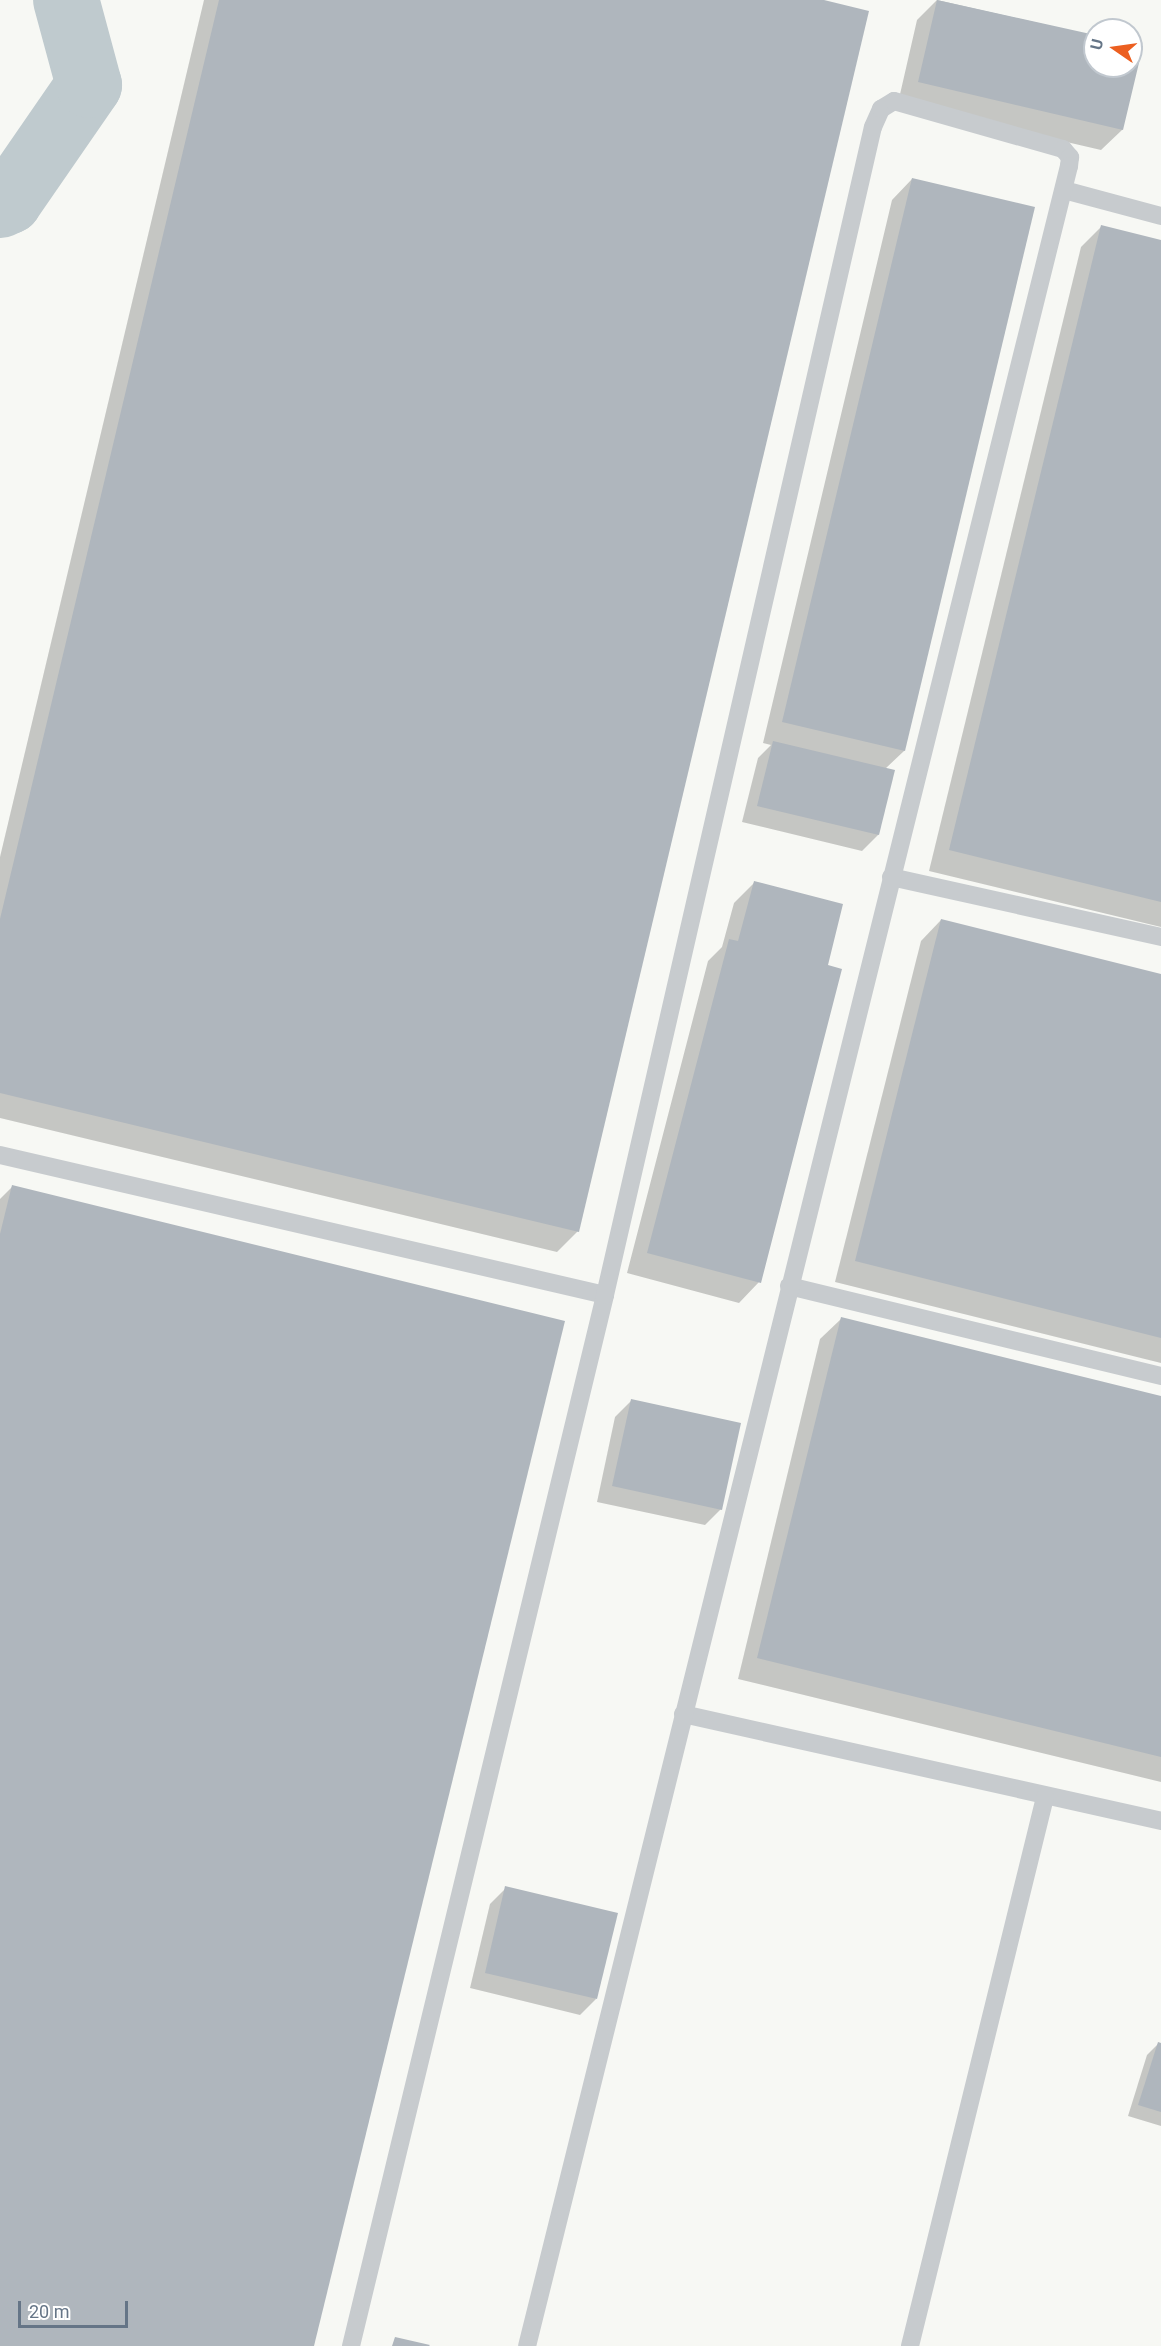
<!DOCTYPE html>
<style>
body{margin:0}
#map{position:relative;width:1161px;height:2346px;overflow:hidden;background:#f7f8f4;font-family:Roboto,sans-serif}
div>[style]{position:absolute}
.shadow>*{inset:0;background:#0003}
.river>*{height:66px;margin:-33px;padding:0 33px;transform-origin:33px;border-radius:33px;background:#bfcace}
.building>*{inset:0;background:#afb6bd}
.service>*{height:18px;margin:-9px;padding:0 9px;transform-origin:9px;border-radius:9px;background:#c7cbce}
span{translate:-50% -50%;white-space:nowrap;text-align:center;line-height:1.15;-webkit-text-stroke:6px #fff;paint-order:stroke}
.north{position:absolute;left:1083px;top:18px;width:60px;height:60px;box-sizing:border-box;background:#fff;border:2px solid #c1c8cf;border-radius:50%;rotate:283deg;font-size:16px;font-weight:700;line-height:24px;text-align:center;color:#657587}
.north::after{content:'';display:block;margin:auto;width:21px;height:27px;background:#ec5f20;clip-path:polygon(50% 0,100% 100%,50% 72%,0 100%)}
.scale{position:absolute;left:18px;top:2301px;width:110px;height:27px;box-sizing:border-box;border:3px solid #657587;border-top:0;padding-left:8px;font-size:18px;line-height:21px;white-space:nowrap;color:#657587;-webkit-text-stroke:4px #fff;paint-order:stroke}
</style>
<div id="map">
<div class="shadow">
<div style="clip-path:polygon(204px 0,818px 0,578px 1231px,557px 1252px,0 1118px,0 857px)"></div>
<div style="clip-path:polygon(937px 0,1095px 36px,1095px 66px,1131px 66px,1131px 45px,1142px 47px,1122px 130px,1101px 150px,898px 103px,917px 20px)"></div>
<div style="clip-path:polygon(912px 179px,904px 751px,885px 769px,878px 835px,862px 851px,742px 822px,758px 758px,771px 745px,763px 743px,892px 200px)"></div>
<div style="clip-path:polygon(1101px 227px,1161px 241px,1161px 927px,929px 871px,1081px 247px)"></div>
<div style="clip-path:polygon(754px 883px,826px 966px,759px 1282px,739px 1303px,627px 1273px,708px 961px,722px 947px,734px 903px)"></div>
<div style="clip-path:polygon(941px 920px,1161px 975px,1161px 1363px,835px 1282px,921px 941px)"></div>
<div style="clip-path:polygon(13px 1186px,312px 2346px,0 2346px,0 1199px)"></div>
<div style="clip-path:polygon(841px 1319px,1161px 1397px,1161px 1782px,738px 1679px,820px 1339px)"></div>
<div style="clip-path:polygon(631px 1401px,721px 1509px,705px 1525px,597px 1502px,615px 1417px)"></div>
<div style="clip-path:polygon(506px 1888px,596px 1999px,580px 2015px,470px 1988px,490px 1904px)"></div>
<div style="clip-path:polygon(1158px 2044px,1161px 2045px,1161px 2126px,1128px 2116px,1147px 2055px)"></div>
</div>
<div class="river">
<div style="left:0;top:205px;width:10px;rotate:-24deg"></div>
<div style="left:9px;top:201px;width:141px;rotate:-55.4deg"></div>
<div style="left:89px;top:85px;width:88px;rotate:-105.1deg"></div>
</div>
<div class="building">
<div style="clip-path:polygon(219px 0,824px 0,869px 11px,579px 1232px,0 1093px,0 919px)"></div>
<div style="clip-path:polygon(937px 0,1095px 35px,1095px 66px,1131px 66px,1131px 43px,1143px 46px,1123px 130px,918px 82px)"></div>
<div style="clip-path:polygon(912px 178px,1035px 207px,905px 751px,782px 722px)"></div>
<div style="clip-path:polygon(1101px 225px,1161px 240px,1161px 902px,949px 850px)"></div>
<div style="clip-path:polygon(773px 741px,895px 770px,879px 835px,757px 806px)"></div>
<div style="clip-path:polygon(754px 881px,843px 904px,828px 965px,842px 969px,761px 1283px,647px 1253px,729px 939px,738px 941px)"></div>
<div style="clip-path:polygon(941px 919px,1161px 974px,1161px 1338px,855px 1261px)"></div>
<div style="clip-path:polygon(12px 1185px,565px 1321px,314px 2346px,0 2346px,0 1234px)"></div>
<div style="clip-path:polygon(841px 1317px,1161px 1396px,1161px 1757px,757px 1658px)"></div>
<div style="clip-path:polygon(631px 1399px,741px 1423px,722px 1510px,612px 1486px)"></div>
<div style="clip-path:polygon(505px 1886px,618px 1913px,597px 1999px,485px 1973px)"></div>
<div style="clip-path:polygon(1158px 2042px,1161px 2043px,1161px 2112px,1138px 2105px)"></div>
<div style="clip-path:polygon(395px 2337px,430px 2345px,429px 2346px,392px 2346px)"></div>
</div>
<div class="service">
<div style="left:1064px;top:190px;width:100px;rotate:15deg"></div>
<div style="left:891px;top:877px;width:277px;rotate:12.5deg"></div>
<div style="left:0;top:1155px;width:621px;rotate:13.03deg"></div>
<div style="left:789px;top:1286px;width:383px;rotate:13.6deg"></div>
<div style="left:683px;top:1714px;width:490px;rotate:12.6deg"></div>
<div style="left:351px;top:2346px;width:1081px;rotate:-76.41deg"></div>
<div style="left:605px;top:1295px;width:1198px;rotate:-77.08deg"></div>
<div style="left:873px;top:127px;width:20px;rotate:-66deg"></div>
<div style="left:881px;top:109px;width:15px;rotate:-32deg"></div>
<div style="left:894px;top:101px;width:176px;rotate:15.9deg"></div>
<div style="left:1063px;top:149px;width:11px;rotate:49deg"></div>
<div style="left:1070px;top:157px;width:9px;rotate:96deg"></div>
<div style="left:1069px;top:166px;width:2246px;rotate:103.96deg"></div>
<div style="left:910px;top:2346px;width:565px;rotate:-76.18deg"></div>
</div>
<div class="north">U</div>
<div class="scale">20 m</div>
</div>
